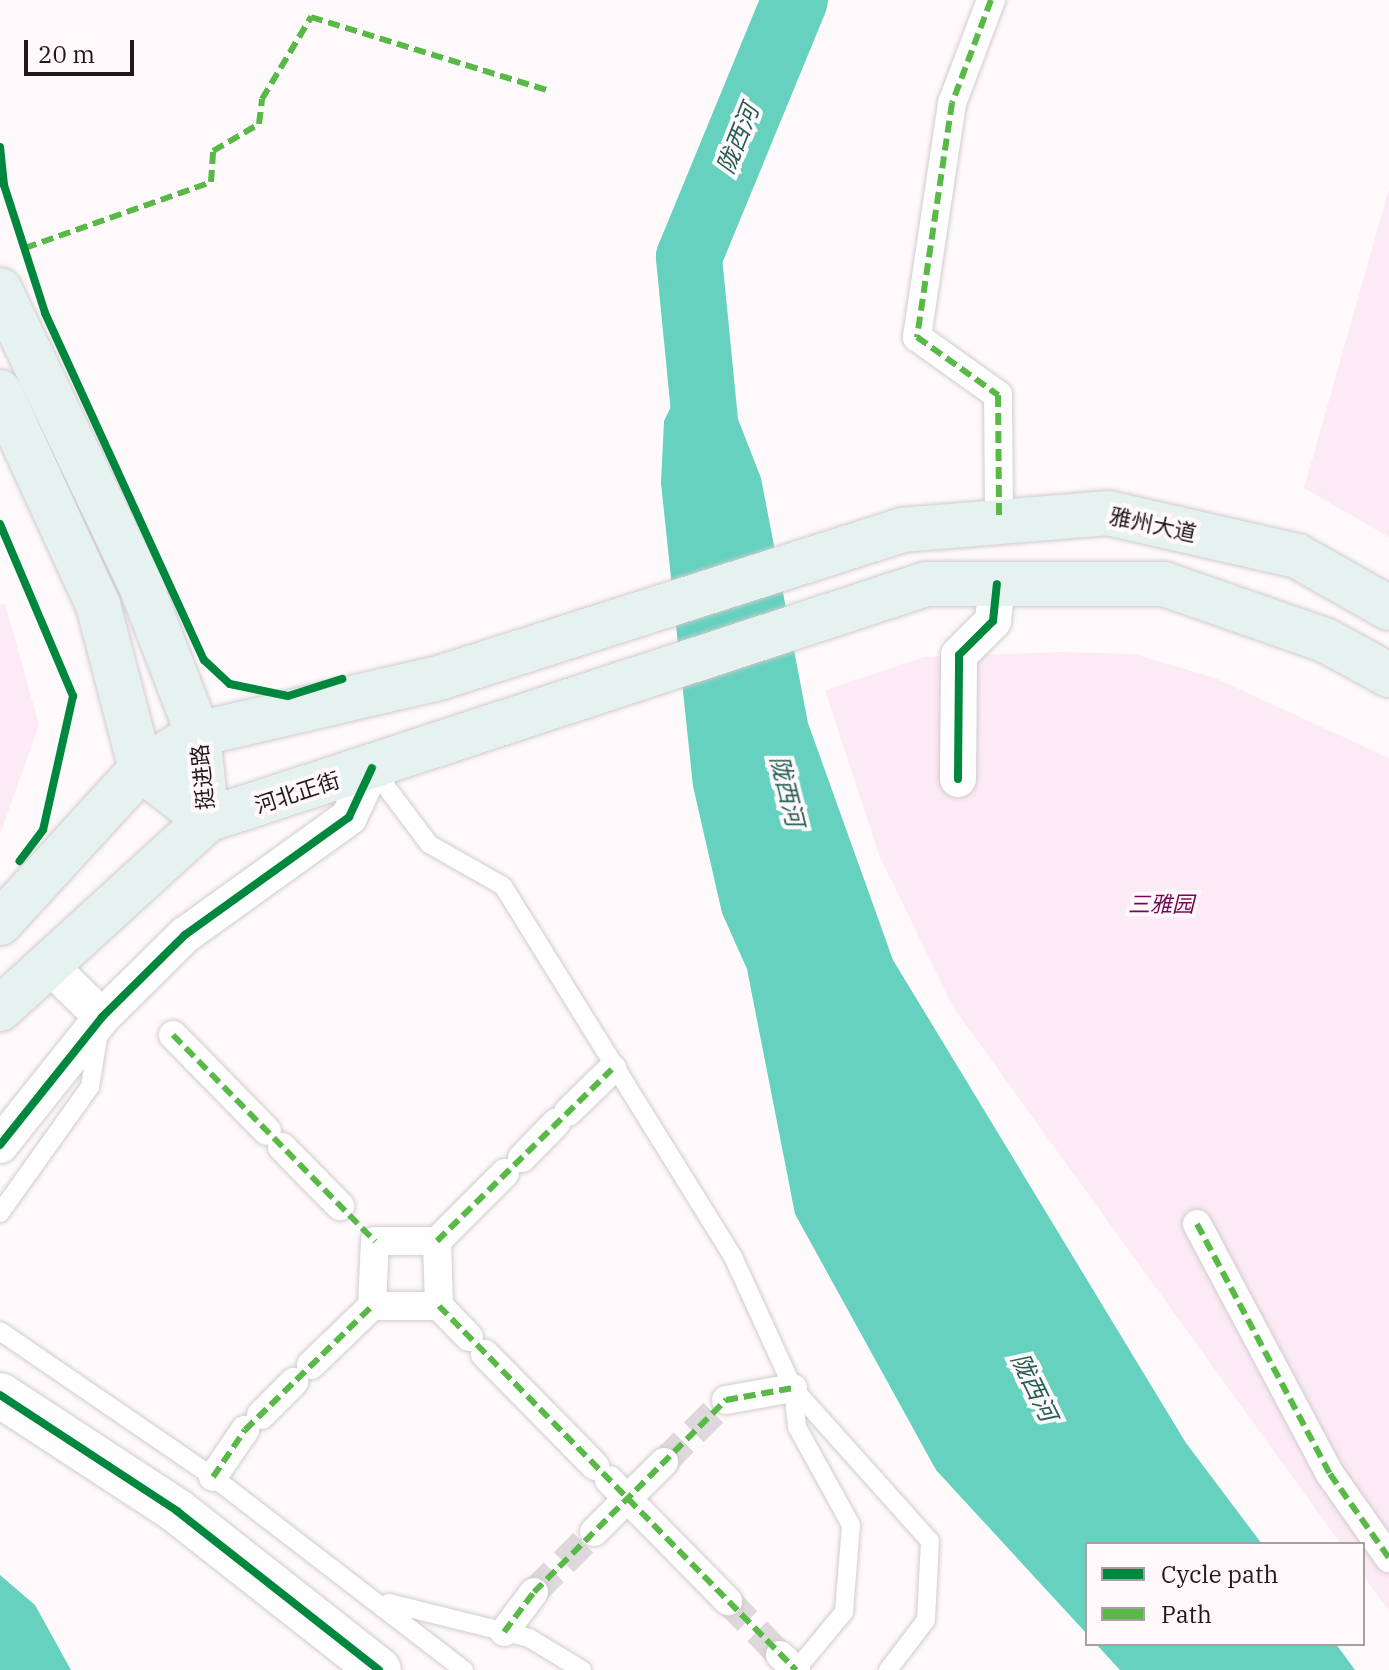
<!DOCTYPE html>
<meta charset="utf-8">
<style>
body{margin:0}
#map{position:relative;width:1389px;height:1670px;overflow:hidden;background:#fefafc;font-family:"IBM Plex Serif","Noto Sans SC",serif}
div>[style]{position:absolute}
.green>*{inset:0;background:#fceaf4}
.water>*{inset:0;background:#65d1be}
.river>*{height:66px;margin:-33px;padding:0 33px;transform-origin:33px;border-radius:33px;background:#65d1be}
.pedestrian-tunnel>*{height:28px;margin-top:-14px;transform-origin:0;background:repeating-linear-gradient(90deg,#ddd8db 0 28px,transparent 0 42px)}
.roads{filter:drop-shadow(0 0 2px #d1cbce) drop-shadow(0 0 2px #d1cbce)}
.service>*{height:18px;margin:-9px;padding:0 9px;transform-origin:9px;border-radius:9px;background:#fffeff}
.pedestrian>*{height:28px;margin:-14px;padding:0 14px;transform-origin:14px;border-radius:14px;background:#fffeff}
.minor>*{height:36px;margin:-18px;padding:0 18px;transform-origin:18px;border-radius:18px;background:#fffeff}
.tertiary>*{height:44px;margin:-22px;padding:0 22px;transform-origin:22px;border-radius:22px;background:#fffeff}
.primary>*{height:44px;margin:-22px;padding:0 22px;transform-origin:22px;border-radius:22px;background:#e6f2ef}
.quiet>*{height:6px;margin-top:-3px;transform-origin:0;background:repeating-linear-gradient(90deg,#58b947 0 12px,transparent 0 18px)}
.cycleway>*{height:8px;margin:-4px;padding:0 4px;transform-origin:4px;border-radius:4px;background:#00873e}
span{translate:-50% -50%;white-space:nowrap;text-align:center;line-height:1.15;-webkit-text-stroke:8px #fff9fc;paint-order:stroke}
.street-label{font-size:22px;color:#21181d}
.park-label{font-size:22px;color:#760557;font-style:italic}
.water-label{font-size:24px;color:#255e52;font-style:italic}
.legend{position:absolute;left:1085px;top:1542px;width:280px;height:104px;box-sizing:border-box;background:#fff9fc;border:2px solid #a69fa3;margin:0;padding:10px 14px;list-style:none;font-size:24px;color:#21181d}
.legend li{display:flex;align-items:center;gap:16px;height:40px}
.legend b{width:40px;border:2px solid #a69fa3}
.scale{position:absolute;left:24px;top:40px;width:110px;height:36px;box-sizing:border-box;border:4px solid #21181d;border-top:0;padding-left:10px;font-size:24px;line-height:28px;white-space:nowrap;color:#21181d;-webkit-text-stroke:6px #fff9fc;paint-order:stroke}
</style>
<div id="map">
<div class="green">
<div style="clip-path:polygon(1389px 189px,1389px 537px,1304px 488px)"></div>
<div style="clip-path:polygon(5px 603px,39px 725px,0 834px,0 605px)"></div>
<div style="clip-path:polygon(1061px 652px,1134px 654px,1215px 678px,1389px 758px,1389px 1611px,1363px 1575px,1363px 1544px,1341px 1544px,953px 1007px,879px 855px,825px 690px,924px 657px)"></div>
</div>
<div class="water">
<div style="clip-path:polygon(692px 363px,736px 414px,761px 478px,808px 723px,893px 960px,1186px 1443px,1262px 1544px,1087px 1544px,1087px 1634px,936px 1470px,795px 1214px,747px 969px,722px 913px,693px 786px,661px 483px,664px 421px)"></div>
<div style="clip-path:polygon(0 1575px,35px 1605px,71px 1670px,0 1670px)"></div>
<div style="clip-path:polygon(1096px 1644px,1336px 1644px,1355px 1670px,1120px 1670px)"></div>
</div>
<div class="river">
<div style="left:709px;top:462px;width:206px;rotate:-95.6deg"></div>
<div style="left:689px;top:257px;width:278px;rotate:-67.6deg"></div>
</div>
<div class="pedestrian-tunnel">
<div style="left:664px;top:1462px;width:88px;rotate:-45deg"></div>
<div style="left:534px;top:1592px;width:85px;rotate:-45deg"></div>
<div style="left:728px;top:1601px;width:75px;rotate:46.1deg"></div>
</div>
<div class="roads">
<div class="service">
<div style="left:372px;top:768px;width:95px;rotate:53.1deg"></div>
<div style="left:429px;top:844px;width:85px;rotate:29.6deg"></div>
<div style="left:503px;top:886px;width:439px;rotate:58.2deg"></div>
<div style="left:734px;top:1259px;width:142px;rotate:65.4deg"></div>
<div style="left:793px;top:1388px;width:205px;rotate:48.2deg"></div>
<div style="left:930px;top:1541px;width:79px;rotate:92.9deg"></div>
<div style="left:926px;top:1620px;width:63px;rotate:127.2deg"></div>
<div style="left:0;top:1213px;width:155px;rotate:-54.5deg"></div>
<div style="left:90px;top:1087px;width:56px;rotate:-80.7deg"></div>
<div style="left:0;top:1331px;width:258px;rotate:34.4deg"></div>
<div style="left:213px;top:1477px;width:317px;rotate:37.6deg"></div>
<div style="left:793px;top:1389px;width:38px;rotate:84deg"></div>
<div style="left:797px;top:1427px;width:112px;rotate:61.1deg"></div>
<div style="left:851px;top:1525px;width:87px;rotate:94.6deg"></div>
<div style="left:844px;top:1612px;width:75px;rotate:129.6deg"></div>
<div style="left:389px;top:1603px;width:144px;rotate:14deg"></div>
<div style="left:529px;top:1638px;width:62px;rotate:31.1deg"></div>
</div>
<div class="pedestrian">
<div style="left:991px;top:0;width:110px;rotate:110.7deg"></div>
<div style="left:952px;top:103px;width:237px;rotate:98.5deg"></div>
<div style="left:917px;top:337px;width:100px;rotate:35.6deg"></div>
<div style="left:998px;top:395px;width:122px;rotate:89.5deg"></div>
<div style="left:173px;top:1035px;width:134px;rotate:45.6deg"></div>
<div style="left:568px;top:1112px;width:62px;rotate:-44.3deg"></div>
<div style="left:282px;top:1147px;width:83px;rotate:45.5deg"></div>
<div style="left:522px;top:1158px;width:49px;rotate:-45.8deg"></div>
<div style="left:1197px;top:1224px;width:283px;rotate:62deg"></div>
<div style="left:1330px;top:1474px;width:103px;rotate:54.9deg"></div>
<div style="left:437px;top:1241px;width:96px;rotate:-45deg"></div>
<div style="left:439px;top:1306px;width:43px;rotate:45.9deg"></div>
<div style="left:485px;top:1354px;width:157px;rotate:45.5deg"></div>
<div style="left:311px;top:1365px;width:85px;rotate:-44deg"></div>
<div style="left:372px;top:1306px;width:65px;rotate:-87.4deg"></div>
<div style="left:375px;top:1241px;width:62px"></div>
<div style="left:437px;top:1241px;width:65px;rotate:88.2deg"></div>
<div style="left:439px;top:1306px;width:67px;rotate:180deg"></div>
<div style="left:726px;top:1400px;width:68px;rotate:-10.2deg"></div>
<div style="left:261px;top:1415px;width:47px;rotate:-45deg"></div>
<div style="left:213px;top:1477px;width:57px;rotate:-55.8deg"></div>
<div style="left:609px;top:1480px;width:170px;rotate:45.5deg"></div>
<div style="left:594px;top:1532px;width:99px;rotate:-45deg"></div>
<div style="left:504px;top:1632px;width:50px;rotate:-53.1deg"></div>
<div style="left:780px;top:1655px;width:22px;rotate:43deg"></div>
</div>
<div class="minor">
<div style="left:958px;top:779px;width:124px;rotate:-89.5deg"></div>
<div style="left:959px;top:655px;width:48px;rotate:-45deg"></div>
<div style="left:993px;top:621px;width:37px;rotate:-84deg"></div>
<div style="left:46px;top:962px;width:78px;rotate:44.5deg"></div>
<div style="left:0;top:1145px;width:164px;rotate:-51.4deg"></div>
<div style="left:102px;top:1017px;width:117px;rotate:-44.7deg"></div>
<div style="left:185px;top:935px;width:202px;rotate:-35.7deg"></div>
<div style="left:349px;top:817px;width:54px;rotate:-64.9deg"></div>
</div>
<div class="tertiary">
<div style="left:0;top:1395px;width:212px;rotate:33.2deg"></div>
<div style="left:177px;top:1511px;width:257px;rotate:38.2deg"></div>
</div>
<div class="primary">
<div style="left:0;top:290px;width:328px;rotate:64.5deg"></div>
<div style="left:141px;top:586px;width:159px;rotate:68.9deg"></div>
<div style="left:198px;top:734px;width:86px;rotate:84deg"></div>
<div style="left:0;top:392px;width:234px;rotate:65.3deg"></div>
<div style="left:98px;top:605px;width:170px;rotate:75.3deg"></div>
<div style="left:141px;top:769px;width:83px;rotate:37.7deg"></div>
<div style="left:0;top:923px;width:209px;rotate:-47.5deg"></div>
<div style="left:141px;top:769px;width:67px;rotate:-31.6deg"></div>
<div style="left:198px;top:734px;width:247px;rotate:-13.1deg"></div>
<div style="left:439px;top:678px;width:486px;rotate:-17.7deg"></div>
<div style="left:902px;top:530px;width:207px;rotate:-4.7deg"></div>
<div style="left:1108px;top:513px;width:194px;rotate:12.8deg"></div>
<div style="left:1297px;top:556px;width:106px;rotate:29.5deg"></div>
<div style="left:0;top:1009px;width:280px;rotate:-42.4deg"></div>
<div style="left:207px;top:820px;width:757px;rotate:-18.17deg"></div>
<div style="left:926px;top:584px;width:238px"></div>
<div style="left:1164px;top:584px;width:170px;rotate:19.2deg"></div>
<div style="left:1325px;top:640px;width:73px;rotate:28.7deg"></div>
</div>
</div>
<div class="quiet">
<div style="left:991px;top:0;width:110px;rotate:110.7deg"></div>
<div style="left:952px;top:103px;width:237px;rotate:98.5deg"></div>
<div style="left:917px;top:337px;width:100px;rotate:35.6deg"></div>
<div style="left:998px;top:395px;width:122px;rotate:89.5deg"></div>
<div style="left:25px;top:248px;width:197px;rotate:-19.5deg"></div>
<div style="left:211px;top:182px;width:31px;rotate:-86deg"></div>
<div style="left:213px;top:151px;width:53px;rotate:-30.4deg"></div>
<div style="left:259px;top:124px;width:25px;rotate:-83deg"></div>
<div style="left:262px;top:99px;width:96px;rotate:-59.1deg"></div>
<div style="left:311px;top:17px;width:247px;rotate:17.2deg"></div>
<div style="left:173px;top:1035px;width:289px;rotate:45.6deg"></div>
<div style="left:1197px;top:1224px;width:283px;rotate:62deg"></div>
<div style="left:1330px;top:1474px;width:103px;rotate:54.9deg"></div>
<div style="left:437px;top:1241px;width:245px;rotate:-44.5deg"></div>
<div style="left:439px;top:1306px;width:510px;rotate:45.56deg"></div>
<div style="left:213px;top:1477px;width:57px;rotate:-55.8deg"></div>
<div style="left:245px;top:1430px;width:177px;rotate:-44.3deg"></div>
<div style="left:504px;top:1632px;width:50px;rotate:-53.1deg"></div>
<div style="left:534px;top:1592px;width:272px;rotate:-45deg"></div>
<div style="left:726px;top:1400px;width:68px;rotate:-10.2deg"></div>
</div>
<div class="cycleway">
<div style="left:0;top:147px;width:38px;rotate:84deg"></div>
<div style="left:4px;top:185px;width:134px;rotate:72.2deg"></div>
<div style="left:45px;top:313px;width:382px;rotate:65.4deg"></div>
<div style="left:204px;top:660px;width:35px;rotate:43deg"></div>
<div style="left:230px;top:684px;width:59px;rotate:11.7deg"></div>
<div style="left:288px;top:696px;width:57px;rotate:-17.5deg"></div>
<div style="left:0;top:524px;width:187px;rotate:67deg"></div>
<div style="left:73px;top:696px;width:137px;rotate:102.6deg"></div>
<div style="left:43px;top:830px;width:39px;rotate:127deg"></div>
<div style="left:958px;top:779px;width:124px;rotate:-89.5deg"></div>
<div style="left:959px;top:655px;width:48px;rotate:-45deg"></div>
<div style="left:993px;top:621px;width:37px;rotate:-84deg"></div>
<div style="left:0;top:1145px;width:164px;rotate:-51.4deg"></div>
<div style="left:102px;top:1017px;width:117px;rotate:-44.7deg"></div>
<div style="left:185px;top:935px;width:202px;rotate:-35.7deg"></div>
<div style="left:349px;top:817px;width:54px;rotate:-64.9deg"></div>
<div style="left:0;top:1395px;width:212px;rotate:33.2deg"></div>
<div style="left:177px;top:1511px;width:257px;rotate:38.2deg"></div>
</div>
<div class="street-label">
<span style="left:1153px;top:524px;rotate:12deg">雅州大道</span>
<span style="left:202px;top:777px;rotate:-96deg">挺进路</span>
<span style="left:297px;top:792px;rotate:-18deg">河北正街</span>
</div>
<div class="park-label">
<span style="left:1161px;top:904px">三雅园</span>
</div>
<div class="water-label">
<span style="left:738px;top:139px;rotate:-68deg">陇西河</span>
<span style="left:787px;top:791px;rotate:76deg">陇西河</span>
<span style="left:1034px;top:1387px;rotate:64deg">陇西河</span>
</div>
<ul class="legend">
<li><b style="height:10px;background:#00873e"></b>Cycle path</li>
<li><b style="height:10px;background:#58b947"></b>Path</li>
</ul>
<div class="scale">20 m</div>
</div>
